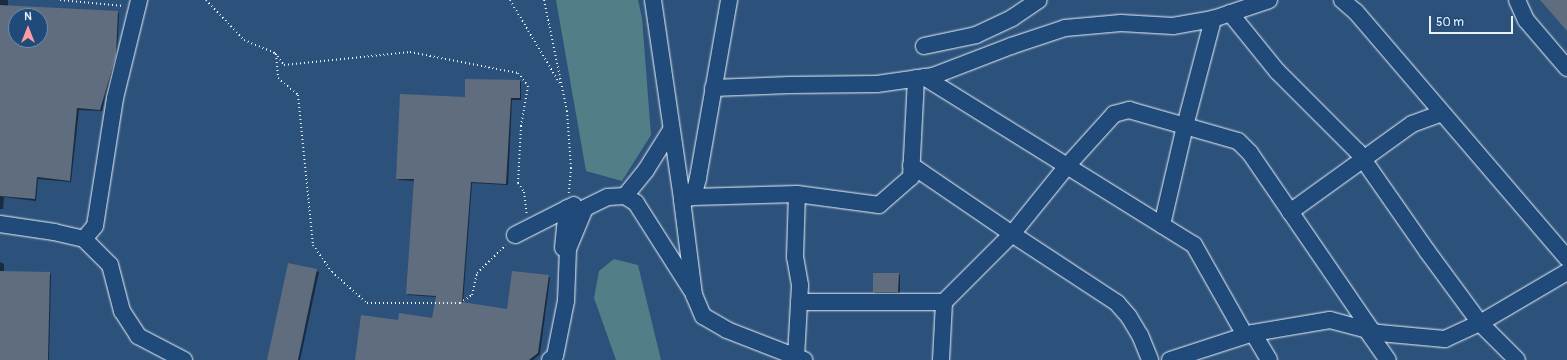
<!DOCTYPE html>
<style>
body{margin:0}
#map{position:relative;width:1567px;height:360px;overflow:hidden;background:#2c517b;font-family:Pangolin,sans-serif}
div>[style]{position:absolute}
.green>*{inset:0;background:#517e87}
.shadow>*{inset:0;background:#0007}
.building>*{inset:0;background:#5f6d7f}
.path>*{height:2px;margin-top:-1px;transform-origin:0;background:repeating-linear-gradient(90deg,#e8f1f8 0 1px,transparent 0 4px)}
.roads{filter:drop-shadow(0 0 1px #e8f1f8) drop-shadow(0 0 1px #e8f1f8)}
.minor>*{height:16px;margin:-8px;padding:0 8px;transform-origin:8px;border-radius:8px;background:#1f4a7a}
span{translate:-50% -50%;white-space:nowrap;text-align:center;line-height:1.15;-webkit-text-stroke:3px #1f4a7a;paint-order:stroke}
.north{position:absolute;left:8px;top:8px;width:40px;height:40px;box-sizing:border-box;background:#1f4a7a;border:1px solid #6f8dac;border-radius:50%;rotate:0deg;font-size:11px;font-weight:700;line-height:16px;text-align:center;color:#e8f1f8}
.north::after{content:'';display:block;margin:auto;width:14px;height:18px;background:#ff9aa2;clip-path:polygon(50% 0,100% 100%,50% 72%,0 100%)}
.scale{position:absolute;left:1429px;top:16px;width:84px;height:18px;box-sizing:border-box;border:2px solid #e8f1f8;border-top:0;padding-left:5px;font-size:12px;line-height:14px;white-space:nowrap;color:#e8f1f8;-webkit-text-stroke:3px #1f4a7a;paint-order:stroke}
</style>
<div id="map">
<div class="green">
<div style="clip-path:polygon(556px 0,638px 0,642px 18px,651px 135px,622px 181px,586px 171px)"></div>
<div style="clip-path:polygon(614px 259px,638px 265px,661px 360px,616px 360px,594px 298px,599px 271px)"></div>
</div>
<div class="shadow">
<div style="clip-path:polygon(evenodd,0 0,8px 0,8px 7px,118px 12px,119px 14px,117px 58px,102px 111px,79px 110px,71px 182px,38px 179px,36px 201px,4px 197px,3px 209px,0 209px,0 0,16px 16px,40px 16px,40px 40px,16px 40px,16px 16px)"></div>
<div style="clip-path:polygon(519px 81px,521px 82px,521px 100px,512px 100px,508px 185px,472px 183px,463px 303px,508px 310px,548px 276px,550px 278px,540px 354px,533px 360px,356px 360px,398px 321px,433px 319px,436px 297px,408px 295px,407px 294px,415px 181px,399px 180px,397px 178px,466px 98px)"></div>
<div style="clip-path:polygon(0 262px,4px 264px,4px 272px,50px 273px,51px 275px,49px 360px,0 360px)"></div>
<div style="clip-path:polygon(288px 264px,319px 272px,300px 360px,268px 360px)"></div>
<div style="clip-path:polygon(874px 274px,898px 274px,900px 275px,900px 294px,876px 294px,874px 292px)"></div>
</div>
<div class="building">
<div style="clip-path:polygon(1540px 0,1567px 0,1567px 31px)"></div>
<div style="clip-path:polygon(evenodd,0 5px,118px 11px,116px 55px,100px 110px,77px 108px,70px 181px,37px 177px,35px 199px,0 196px,0 5px,16px 16px,40px 16px,40px 40px,16px 40px,16px 16px)"></div>
<div style="clip-path:polygon(465px 79px,520px 80px,520px 98px,511px 98px,506px 184px,471px 182px,462px 302px,507px 309px,512px 271px,549px 275px,538px 353px,529px 360px,355px 360px,361px 315px,398px 320px,399px 313px,432px 318px,436px 296px,406px 294px,414px 179px,396px 179px,400px 94px,465px 97px)"></div>
<div style="clip-path:polygon(288px 263px,317px 269px,298px 360px,267px 360px)"></div>
<div style="clip-path:polygon(0 271px,50px 272px,48px 360px,0 360px)"></div>
<div style="clip-path:polygon(873px 273px,899px 273px,898px 292px,873px 292px)"></div>
</div>
<div class="path">
<div style="left:60px;top:0;width:64px;rotate:5.4deg"></div>
<div style="left:206px;top:0;width:55px;rotate:46.5deg"></div>
<div style="left:244px;top:40px;width:34px;rotate:23deg"></div>
<div style="left:275px;top:53px;width:15px;rotate:53deg"></div>
<div style="left:284px;top:65px;width:127px;rotate:-5.9deg"></div>
<div style="left:410px;top:52px;width:110px;rotate:11deg"></div>
<div style="left:518px;top:73px;width:16px;rotate:52deg"></div>
<div style="left:528px;top:86px;width:41px;rotate:99.9deg"></div>
<div style="left:521px;top:126px;width:57px;rotate:93deg"></div>
<div style="left:518px;top:183px;width:11px;rotate:56deg"></div>
<div style="left:524px;top:192px;width:23px;rotate:83deg"></div>
<div style="left:510px;top:0;width:98px;rotate:59.2deg"></div>
<div style="left:544px;top:0;width:113px;rotate:78.3deg"></div>
<div style="left:567px;top:111px;width:57px;rotate:86deg"></div>
<div style="left:571px;top:168px;width:25px;rotate:95deg"></div>
<div style="left:276px;top:54px;width:24px;rotate:85deg"></div>
<div style="left:278px;top:78px;width:26px;rotate:40deg"></div>
<div style="left:298px;top:95px;width:151px;rotate:84.3deg"></div>
<div style="left:313px;top:245px;width:33px;rotate:55deg"></div>
<div style="left:332px;top:272px;width:47px;rotate:41.5deg"></div>
<div style="left:367px;top:303px;width:93px"></div>
<div style="left:460px;top:303px;width:14px;rotate:-34deg"></div>
<div style="left:472px;top:295px;width:23px;rotate:-77deg"></div>
<div style="left:477px;top:273px;width:40px;rotate:-44deg"></div>
</div>
<div class="roads">
<div class="minor">
<div style="left:653px;top:0;width:202px;rotate:81.7deg"></div>
<div style="left:682px;top:200px;width:96px;rotate:82.8deg"></div>
<div style="left:694px;top:295px;width:23px;rotate:67deg"></div>
<div style="left:703px;top:316px;width:28px;rotate:30deg"></div>
<div style="left:727px;top:330px;width:83px;rotate:21.3deg"></div>
<div style="left:1342px;top:0;width:18px;rotate:41deg"></div>
<div style="left:1356px;top:12px;width:324px;rotate:49.4deg"></div>
<div style="left:1517px;top:0;width:22px;rotate:66deg"></div>
<div style="left:1526px;top:20px;width:63px;rotate:49.5deg"></div>
<div style="left:1230px;top:13px;width:75px;rotate:51deg"></div>
<div style="left:1277px;top:71px;width:115px;rotate:45deg"></div>
<div style="left:1358px;top:152px;width:121px;rotate:55.1deg"></div>
<div style="left:1427px;top:251px;width:89px;rotate:53.6deg"></div>
<div style="left:1480px;top:323px;width:52px;rotate:45deg"></div>
<div style="left:924px;top:46px;width:53px;rotate:-11.9deg"></div>
<div style="left:976px;top:35px;width:40px;rotate:-25deg"></div>
<div style="left:1012px;top:18px;width:32px;rotate:-34deg"></div>
<div style="left:924px;top:77px;width:318px;rotate:31.9deg"></div>
<div style="left:1194px;top:245px;width:103px;rotate:60.5deg"></div>
<div style="left:713px;top:88px;width:77px;rotate:-2.2deg"></div>
<div style="left:790px;top:85px;width:87px;rotate:-0.7deg"></div>
<div style="left:877px;top:84px;width:57px;rotate:-8.1deg"></div>
<div style="left:933px;top:76px;width:84px;rotate:-21deg"></div>
<div style="left:1011px;top:46px;width:57px;rotate:-18.4deg"></div>
<div style="left:1065px;top:28px;width:56px;rotate:-5.1deg"></div>
<div style="left:1121px;top:23px;width:52px;rotate:3.3deg"></div>
<div style="left:1173px;top:26px;width:41px;rotate:-9.9deg"></div>
<div style="left:1213px;top:19px;width:59px;rotate:-18.7deg"></div>
<div style="left:911px;top:165px;width:122px;rotate:34.3deg"></div>
<div style="left:1012px;top:234px;width:87px;rotate:-51deg"></div>
<div style="left:1067px;top:166px;width:70px;rotate:-47.9deg"></div>
<div style="left:1114px;top:114px;width:16px;rotate:-15deg"></div>
<div style="left:1129px;top:110px;width:113px;rotate:15.9deg"></div>
<div style="left:1238px;top:141px;width:17px;rotate:45deg"></div>
<div style="left:1250px;top:153px;width:214px;rotate:55.6deg"></div>
<div style="left:625px;top:196px;width:33px;rotate:-51deg"></div>
<div style="left:646px;top:170px;width:47px;rotate:-58deg"></div>
<div style="left:693px;top:197px;width:104px;rotate:-1.7deg"></div>
<div style="left:797px;top:194px;width:83px;rotate:7.6deg"></div>
<div style="left:879px;top:205px;width:43px;rotate:-41.2deg"></div>
<div style="left:911px;top:177px;width:99px;rotate:-87.1deg"></div>
<div style="left:683px;top:199px;width:10px;rotate:-11deg"></div>
<div style="left:693px;top:197px;width:20px;rotate:-75deg"></div>
<div style="left:698px;top:178px;width:181px;rotate:-80.1deg"></div>
<div style="left:1290px;top:212px;width:150px;rotate:-35.8deg"></div>
<div style="left:1412px;top:124px;width:32px;rotate:-20deg"></div>
<div style="left:0;top:224px;width:55px;rotate:8.4deg"></div>
<div style="left:54px;top:232px;width:31px;rotate:13deg"></div>
<div style="left:84px;top:239px;width:37px;rotate:45deg"></div>
<div style="left:110px;top:265px;width:48px;rotate:75.4deg"></div>
<div style="left:122px;top:311px;width:30px;rotate:57deg"></div>
<div style="left:138px;top:336px;width:52px;rotate:27.6deg"></div>
<div style="left:1162px;top:225px;width:102px;rotate:-76.9deg"></div>
<div style="left:1185px;top:126px;width:111px;rotate:-75.3deg"></div>
<div style="left:515px;top:235px;width:66px;rotate:-27deg"></div>
<div style="left:84px;top:239px;width:17px;rotate:-50deg"></div>
<div style="left:95px;top:226px;width:130px;rotate:-81.1deg"></div>
<div style="left:115px;top:98px;width:101px;rotate:-76.2deg"></div>
<div style="left:563px;top:248px;width:40px;rotate:-84.3deg"></div>
<div style="left:799px;top:302px;width:145px"></div>
<div style="left:1366px;top:329px;width:38px;rotate:55deg"></div>
<div style="left:1253px;top:333px;width:31px;rotate:59deg"></div>
<div style="left:796px;top:357px;width:72px;rotate:-86.8deg"></div>
<div style="left:800px;top:285px;width:28px;rotate:-100deg"></div>
<div style="left:795px;top:257px;width:63px;rotate:-88.2deg"></div>
<div style="left:550px;top:360px;width:6px;rotate:-39deg"></div>
<div style="left:555px;top:356px;width:56px;rotate:-78.7deg"></div>
<div style="left:566px;top:301px;width:52px;rotate:-87.8deg"></div>
<div style="left:568px;top:249px;width:44px;rotate:-67.5deg"></div>
<div style="left:585px;top:208px;width:25px;rotate:-26deg"></div>
<div style="left:608px;top:197px;width:17px;rotate:-3deg"></div>
<div style="left:625px;top:196px;width:13px;rotate:32deg"></div>
<div style="left:636px;top:203px;width:104px;rotate:57.5deg"></div>
<div style="left:941px;top:360px;width:58px;rotate:-87deg"></div>
<div style="left:944px;top:302px;width:96px;rotate:-45deg"></div>
<div style="left:1012px;top:234px;width:126px;rotate:33.3deg"></div>
<div style="left:1117px;top:303px;width:18px;rotate:49deg"></div>
<div style="left:1129px;top:317px;width:21px;rotate:59deg"></div>
<div style="left:1140px;top:335px;width:27px;rotate:68deg"></div>
<div style="left:1170px;top:360px;width:87px;rotate:-18deg"></div>
<div style="left:1253px;top:333px;width:78px;rotate:-9.6deg"></div>
<div style="left:1330px;top:320px;width:51px;rotate:14.9deg"></div>
<div style="left:1379px;top:333px;width:66px;rotate:5.2deg"></div>
<div style="left:1445px;top:339px;width:38px;rotate:-25deg"></div>
<div style="left:1480px;top:323px;width:101px;rotate:-30.4deg"></div>
</div>
</div>
<div class="north">N</div>
<div class="scale">50 m</div>
</div>
